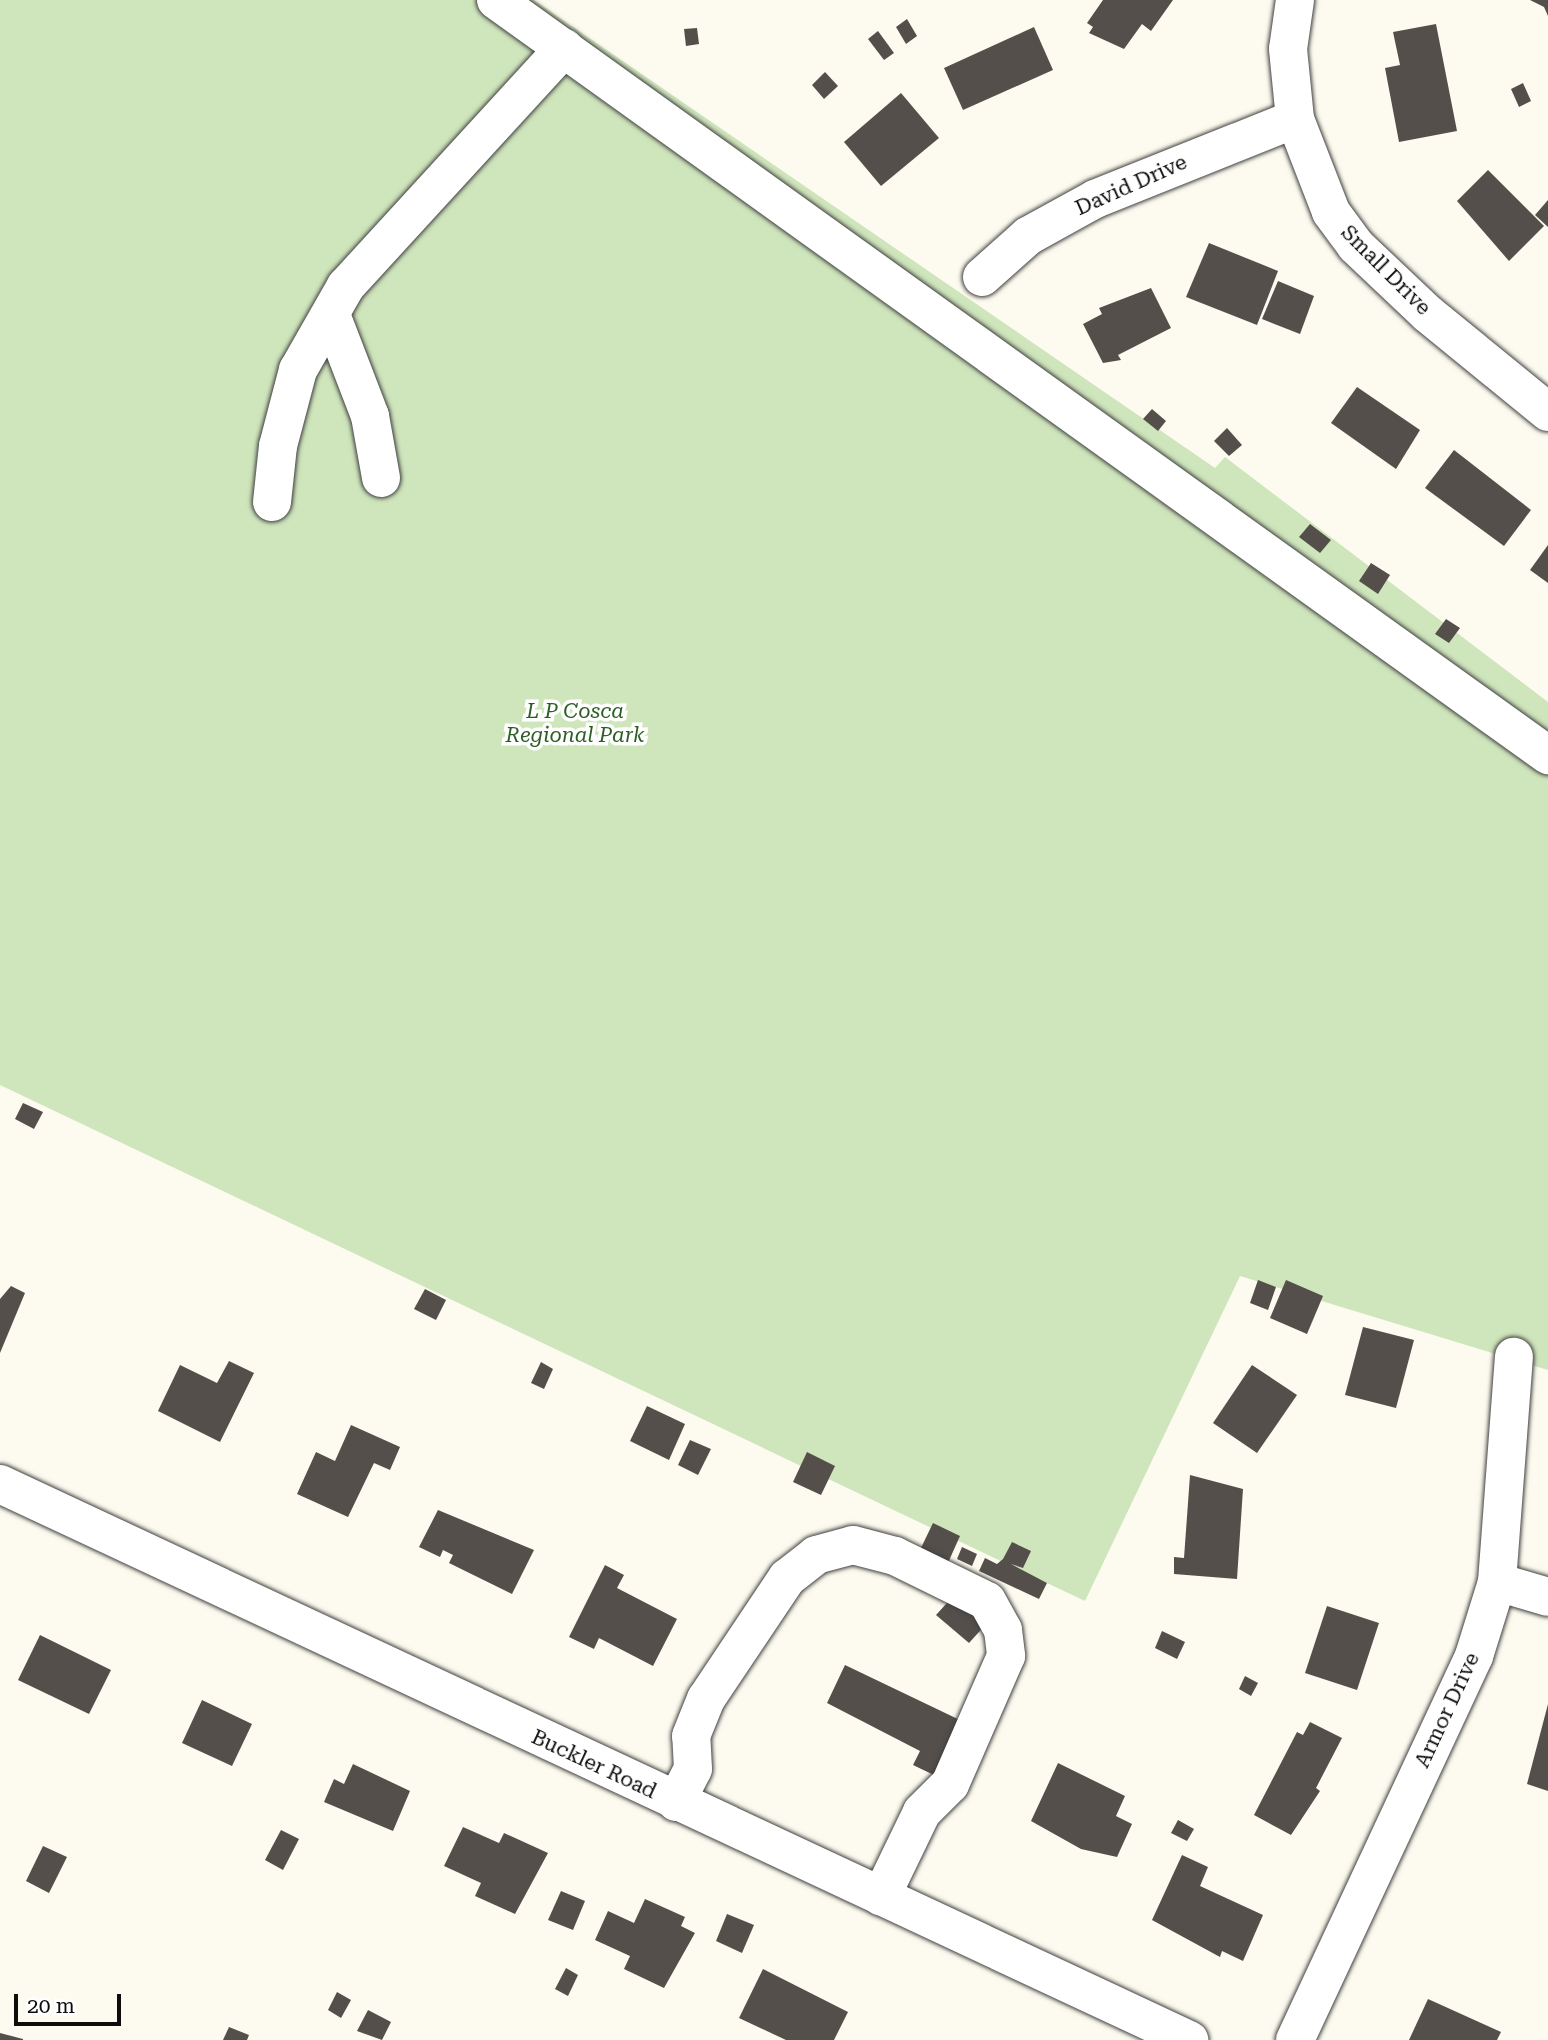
<!DOCTYPE html>
<style>
body{margin:0}
#map{position:relative;width:1548px;height:2040px;overflow:hidden;background:#fdfbef;font-family:"Roboto Serif",serif}
div>[style]{position:absolute}
.green>*{inset:0;background:#cfe5bc}
.building>*{inset:0;background:#554f4b}
.roads{filter:drop-shadow(0 0 2px #404040) drop-shadow(0 0 2px #404040)}
.minor>*{height:38px;margin:-19px;padding:0 19px;transform-origin:19px;border-radius:19px;background:#fff}
span{translate:-50% -50%;white-space:nowrap;text-align:center;line-height:1.15;-webkit-text-stroke:7px #fff;paint-order:stroke}
.street-label{font-size:21px;color:#0d0d0d}
.park-label{font-size:21px;color:#2d5f24;font-style:italic}
.scale{position:absolute;left:14px;top:1994px;width:107px;height:32px;box-sizing:border-box;border:4px solid #0d0d0d;border-top:0;padding-left:9px;font-size:21px;line-height:24px;white-space:nowrap;color:#0d0d0d;-webkit-text-stroke:5px #fff;paint-order:stroke}
</style>
<div id="map">
<div class="green">
<div style="clip-path:polygon(0 0,534px 0,1215px 468px,1225px 457px,1548px 702px,1548px 1370px,1240px 1276px,1085px 1601px,0 1085px)"></div>
</div>
<div class="building">
<div style="clip-path:polygon(1103px 0,1173px 0,1151px 31px,1142px 24px,1124px 49px,1089px 33px,1093px 27px,1087px 23px)"></div>
<div style="clip-path:polygon(1530px 0,1548px 0,1548px 16px,1544px 7px)"></div>
<div style="clip-path:polygon(907px 19px,917px 36px,906px 44px,896px 27px)"></div>
<div style="clip-path:polygon(1436px 24px,1457px 131px,1399px 142px,1385px 68px,1400px 65px,1393px 32px)"></div>
<div style="clip-path:polygon(1034px 27px,1053px 70px,963px 110px,944px 68px)"></div>
<div style="clip-path:polygon(697px 28px,699px 44px,686px 46px,684px 29px)"></div>
<div style="clip-path:polygon(878px 31px,894px 53px,884px 60px,868px 39px)"></div>
<div style="clip-path:polygon(825px 72px,838px 86px,824px 99px,812px 85px)"></div>
<div style="clip-path:polygon(1523px 83px,1531px 101px,1519px 107px,1511px 89px)"></div>
<div style="clip-path:polygon(901px 93px,939px 138px,881px 186px,844px 142px)"></div>
<div style="clip-path:polygon(1488px 170px,1544px 226px,1509px 261px,1457px 201px)"></div>
<div style="clip-path:polygon(1548px 200px,1548px 227px,1535px 215px)"></div>
<div style="clip-path:polygon(1209px 243px,1278px 271px,1257px 325px,1186px 297px)"></div>
<div style="clip-path:polygon(1278px 281px,1314px 296px,1300px 334px,1262px 319px)"></div>
<div style="clip-path:polygon(1151px 288px,1171px 328px,1118px 355px,1121px 360px,1103px 363px,1083px 324px,1102px 314px,1099px 308px)"></div>
<div style="clip-path:polygon(1357px 387px,1420px 430px,1396px 469px,1331px 423px)"></div>
<div style="clip-path:polygon(1152px 409px,1166px 421px,1158px 431px,1143px 419px)"></div>
<div style="clip-path:polygon(1227px 428px,1242px 445px,1229px 456px,1214px 441px)"></div>
<div style="clip-path:polygon(1454px 450px,1531px 510px,1504px 546px,1425px 488px)"></div>
<div style="clip-path:polygon(1310px 524px,1331px 540px,1320px 553px,1299px 537px)"></div>
<div style="clip-path:polygon(1548px 545px,1548px 583px,1530px 570px)"></div>
<div style="clip-path:polygon(1371px 563px,1390px 575px,1378px 594px,1359px 581px)"></div>
<div style="clip-path:polygon(1446px 619px,1460px 628px,1449px 643px,1435px 634px)"></div>
<div style="clip-path:polygon(23px 1103px,43px 1112px,34px 1129px,15px 1119px)"></div>
<div style="clip-path:polygon(1258px 1280px,1276px 1287px,1268px 1310px,1250px 1303px)"></div>
<div style="clip-path:polygon(1286px 1280px,1323px 1296px,1307px 1334px,1270px 1318px)"></div>
<div style="clip-path:polygon(11px 1286px,25px 1293px,0 1353px,0 1299px)"></div>
<div style="clip-path:polygon(425px 1289px,446px 1300px,436px 1320px,414px 1309px)"></div>
<div style="clip-path:polygon(1363px 1327px,1414px 1340px,1396px 1408px,1345px 1395px)"></div>
<div style="clip-path:polygon(229px 1361px,254px 1373px,220px 1442px,158px 1411px,180px 1365px,217px 1383px)"></div>
<div style="clip-path:polygon(541px 1362px,553px 1369px,544px 1389px,531px 1383px)"></div>
<div style="clip-path:polygon(1252px 1365px,1297px 1395px,1257px 1453px,1213px 1423px)"></div>
<div style="clip-path:polygon(647px 1406px,685px 1424px,669px 1460px,630px 1441px)"></div>
<div style="clip-path:polygon(351px 1425px,400px 1447px,390px 1470px,374px 1463px,348px 1517px,297px 1494px,316px 1452px,335px 1461px)"></div>
<div style="clip-path:polygon(690px 1440px,711px 1449px,698px 1475px,678px 1465px)"></div>
<div style="clip-path:polygon(807px 1452px,835px 1466px,821px 1495px,793px 1482px)"></div>
<div style="clip-path:polygon(1190px 1475px,1243px 1489px,1237px 1579px,1174px 1574px,1174px 1557px,1184px 1558px)"></div>
<div style="clip-path:polygon(438px 1510px,534px 1550px,512px 1594px,449px 1563px,453px 1555px,443px 1550px,440px 1557px,419px 1547px)"></div>
<div style="clip-path:polygon(933px 1523px,960px 1536px,947px 1565px,919px 1552px)"></div>
<div style="clip-path:polygon(1012px 1542px,1031px 1551px,1023px 1568px,1011px 1564px,1047px 1583px,1039px 1599px,979px 1571px,985px 1558px,997px 1564px,1003px 1559px)"></div>
<div style="clip-path:polygon(962px 1547px,977px 1554px,972px 1566px,957px 1559px)"></div>
<div style="clip-path:polygon(605px 1565px,624px 1575px,617px 1588px,677px 1619px,653px 1666px,599px 1638px,594px 1649px,569px 1637px)"></div>
<div style="clip-path:polygon(956px 1593px,988px 1622px,969px 1643px,936px 1615px)"></div>
<div style="clip-path:polygon(1327px 1606px,1379px 1623px,1357px 1690px,1305px 1673px)"></div>
<div style="clip-path:polygon(1162px 1631px,1185px 1642px,1177px 1659px,1155px 1648px)"></div>
<div style="clip-path:polygon(40px 1635px,111px 1670px,89px 1714px,18px 1680px)"></div>
<div style="clip-path:polygon(845px 1665px,964px 1722px,938px 1777px,913px 1765px,920px 1751px,827px 1703px)"></div>
<div style="clip-path:polygon(1245px 1676px,1258px 1683px,1251px 1696px,1239px 1689px)"></div>
<div style="clip-path:polygon(202px 1700px,252px 1724px,232px 1766px,182px 1743px)"></div>
<div style="clip-path:polygon(1548px 1704px,1548px 1791px,1527px 1784px)"></div>
<div style="clip-path:polygon(1310px 1722px,1342px 1738px,1316px 1788px,1320px 1791px,1291px 1835px,1254px 1815px,1297px 1732px,1303px 1735px)"></div>
<div style="clip-path:polygon(1058px 1763px,1125px 1796px,1116px 1816px,1132px 1824px,1117px 1857px,1081px 1849px,1031px 1821px)"></div>
<div style="clip-path:polygon(353px 1764px,410px 1791px,393px 1831px,324px 1802px,334px 1779px,344px 1784px)"></div>
<div style="clip-path:polygon(1178px 1820px,1194px 1829px,1187px 1841px,1171px 1833px)"></div>
<div style="clip-path:polygon(463px 1827px,499px 1843px,504px 1833px,548px 1853px,515px 1914px,475px 1896px,481px 1883px,444px 1866px)"></div>
<div style="clip-path:polygon(281px 1830px,299px 1839px,283px 1870px,265px 1860px)"></div>
<div style="clip-path:polygon(43px 1846px,67px 1857px,49px 1893px,26px 1881px)"></div>
<div style="clip-path:polygon(1182px 1855px,1208px 1867px,1200px 1886px,1263px 1915px,1243px 1961px,1222px 1951px,1220px 1957px,1152px 1920px)"></div>
<div style="clip-path:polygon(561px 1891px,585px 1901px,573px 1930px,548px 1920px)"></div>
<div style="clip-path:polygon(645px 1899px,685px 1917px,681px 1926px,695px 1933px,664px 1988px,624px 1969px,630px 1956px,595px 1940px,608px 1911px,634px 1923px)"></div>
<div style="clip-path:polygon(727px 1914px,754px 1925px,742px 1953px,716px 1941px)"></div>
<div style="clip-path:polygon(566px 1968px,578px 1975px,568px 1996px,555px 1989px)"></div>
<div style="clip-path:polygon(763px 1969px,848px 2012px,834px 2040px,786px 2040px,739px 2018px)"></div>
<div style="clip-path:polygon(337px 1992px,351px 2000px,341px 2018px,328px 2010px)"></div>
<div style="clip-path:polygon(1428px 1999px,1501px 2032px,1497px 2040px,1409px 2040px)"></div>
<div style="clip-path:polygon(368px 2010px,391px 2022px,382px 2040px,357px 2031px)"></div>
<div style="clip-path:polygon(229px 2027px,249px 2035px,247px 2040px,223px 2040px)"></div>
<div style="clip-path:polygon(0 2033px,23px 2039px,23px 2040px,0 2040px)"></div>
</div>
<div class="roads">
<div class="minor">
<div style="left:496px;top:0;width:1295px;rotate:35.67deg"></div>
<div style="left:1295px;top:0;width:49px;rotate:98.1deg"></div>
<div style="left:1288px;top:49px;width:70px;rotate:84.3deg"></div>
<div style="left:1295px;top:119px;width:100px;rotate:68.8deg"></div>
<div style="left:1331px;top:212px;width:42px;rotate:53.7deg"></div>
<div style="left:1356px;top:246px;width:99px;rotate:43.4deg"></div>
<div style="left:1428px;top:314px;width:155px;rotate:39.2deg"></div>
<div style="left:982px;top:277px;width:62px;rotate:-41.7deg"></div>
<div style="left:1028px;top:236px;width:77px;rotate:-28.9deg"></div>
<div style="left:1095px;top:199px;width:215px;rotate:-21.8deg"></div>
<div style="left:332px;top:317px;width:106px;rotate:69deg"></div>
<div style="left:370px;top:416px;width:63px;rotate:79.9deg"></div>
<div style="left:272px;top:502px;width:56px;rotate:-83.9deg"></div>
<div style="left:278px;top:446px;width:79px;rotate:-75.3deg"></div>
<div style="left:298px;top:370px;width:97px;rotate:-60.3deg"></div>
<div style="left:346px;top:286px;width:323px;rotate:-47.5deg"></div>
<div style="left:0;top:1484px;width:1313px;rotate:25.06deg"></div>
<div style="left:1497px;top:1582px;width:53px;rotate:16.4deg"></div>
<div style="left:676px;top:1802px;width:37px;rotate:-63deg"></div>
<div style="left:693px;top:1769px;width:33px;rotate:-93deg"></div>
<div style="left:691px;top:1736px;width:40px;rotate:-68deg"></div>
<div style="left:706px;top:1699px;width:146px;rotate:-56.2deg"></div>
<div style="left:787px;top:1578px;width:37px;rotate:-38deg"></div>
<div style="left:816px;top:1555px;width:38px;rotate:-15deg"></div>
<div style="left:853px;top:1545px;width:43px;rotate:14.7deg"></div>
<div style="left:895px;top:1556px;width:102px;rotate:26.1deg"></div>
<div style="left:987px;top:1601px;width:33px;rotate:61deg"></div>
<div style="left:1003px;top:1630px;width:26px;rotate:83deg"></div>
<div style="left:1006px;top:1656px;width:140px;rotate:113.6deg"></div>
<div style="left:950px;top:1784px;width:40px;rotate:135deg"></div>
<div style="left:922px;top:1812px;width:94px;rotate:115.8deg"></div>
<div style="left:1295px;top:2040px;width:424px;rotate:-65deg"></div>
<div style="left:1474px;top:1656px;width:77px;rotate:-72.7deg"></div>
<div style="left:1497px;top:1582px;width:226px;rotate:-85.7deg"></div>
</div>
</div>
<div class="street-label">
<span style="left:1131px;top:185px;rotate:-24deg">David Drive</span>
<span style="left:1386px;top:270px;rotate:45deg">Small Drive</span>
<span style="left:1447px;top:1710px;rotate:-65deg">Armor Drive</span>
<span style="left:594px;top:1764px;rotate:25deg">Buckler Road</span>
</div>
<div class="park-label">
<span style="left:575px;top:723px">L P Cosca<br>Regional Park</span>
</div>
<div class="scale">20 m</div>
</div>
